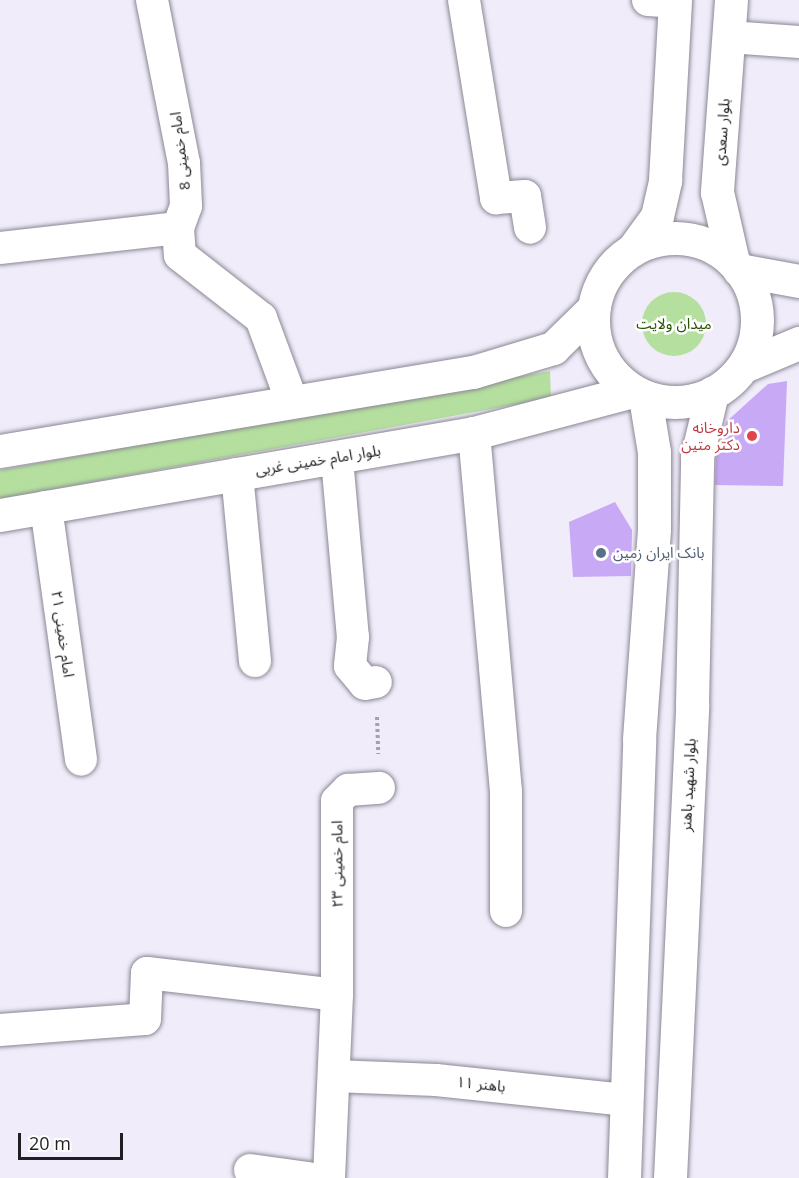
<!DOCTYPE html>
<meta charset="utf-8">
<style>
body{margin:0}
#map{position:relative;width:799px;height:1178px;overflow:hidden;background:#f0ecfa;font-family:"Open Sans","Noto Sans Arabic",sans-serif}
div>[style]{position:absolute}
.green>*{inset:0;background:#b5df9f}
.round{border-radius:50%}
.building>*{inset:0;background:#c8a9f6}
.path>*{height:4px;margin-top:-2px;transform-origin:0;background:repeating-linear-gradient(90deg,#a4a1ac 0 3px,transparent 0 6px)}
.roads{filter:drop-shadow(0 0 2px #8b8793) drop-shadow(0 0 2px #8b8793)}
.minor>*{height:32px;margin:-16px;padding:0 16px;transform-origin:16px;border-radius:16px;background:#fff}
.secondary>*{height:33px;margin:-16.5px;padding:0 16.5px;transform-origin:16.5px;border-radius:16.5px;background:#fff}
.secondary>.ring{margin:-16.5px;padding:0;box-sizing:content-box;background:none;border:33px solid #fff;border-radius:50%}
.dots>*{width:16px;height:16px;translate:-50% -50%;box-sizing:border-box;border:3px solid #fff;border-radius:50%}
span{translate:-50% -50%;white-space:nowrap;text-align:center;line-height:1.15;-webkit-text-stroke:5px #fff;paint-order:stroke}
.street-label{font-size:15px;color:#201f24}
.park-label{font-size:15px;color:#275202}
.health-label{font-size:15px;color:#be3a42}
.right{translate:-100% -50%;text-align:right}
.service-label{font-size:15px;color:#4e5e75}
.left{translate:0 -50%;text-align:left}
.scale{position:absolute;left:18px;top:1133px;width:105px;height:27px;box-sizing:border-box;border:3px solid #201f24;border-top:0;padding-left:8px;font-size:18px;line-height:21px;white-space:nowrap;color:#201f24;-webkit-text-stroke:4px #fff;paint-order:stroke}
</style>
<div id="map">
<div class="green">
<div class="round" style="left:642px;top:292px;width:64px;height:64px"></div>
<div style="clip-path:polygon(550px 371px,551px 398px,0 499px,0 470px)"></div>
</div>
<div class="building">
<div style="clip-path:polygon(787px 381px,783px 486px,715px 485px,716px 458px,726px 422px,768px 384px)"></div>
<div style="clip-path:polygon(615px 502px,632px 530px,631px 576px,573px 577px,569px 522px)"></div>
</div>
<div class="path">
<div style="left:377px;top:717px;width:37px;rotate:88deg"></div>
</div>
<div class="roads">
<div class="minor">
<div style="left:152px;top:0;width:166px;rotate:78.9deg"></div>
<div style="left:184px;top:163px;width:43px;rotate:87.3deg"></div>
<div style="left:186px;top:206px;width:23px;rotate:110deg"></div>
<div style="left:178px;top:228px;width:27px;rotate:86deg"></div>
<div style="left:180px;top:255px;width:103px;rotate:37.9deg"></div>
<div style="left:261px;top:318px;width:90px;rotate:69.7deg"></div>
<div style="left:464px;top:0;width:201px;rotate:80.8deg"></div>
<div style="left:496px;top:198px;width:29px;rotate:-4deg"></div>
<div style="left:525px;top:196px;width:32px;rotate:81deg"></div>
<div style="left:648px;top:0;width:27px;rotate:4deg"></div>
<div style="left:729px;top:37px;width:70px;rotate:4.1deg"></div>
<div style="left:0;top:248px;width:179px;rotate:-6.4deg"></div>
<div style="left:474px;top:433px;width:359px;rotate:84.9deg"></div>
<div style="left:506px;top:791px;width:120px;rotate:90deg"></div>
<div style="left:337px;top:459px;width:179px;rotate:84.9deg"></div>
<div style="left:353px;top:637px;width:29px;rotate:96deg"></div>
<div style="left:350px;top:666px;width:23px;rotate:50deg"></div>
<div style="left:365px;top:684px;width:11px;rotate:-10deg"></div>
<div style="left:237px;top:474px;width:188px;rotate:84.5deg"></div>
<div style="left:46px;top:507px;width:255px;rotate:82.1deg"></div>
<div style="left:0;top:1030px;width:145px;rotate:-4.3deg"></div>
<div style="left:145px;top:1019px;width:46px;rotate:-87.5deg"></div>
<div style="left:147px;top:973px;width:191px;rotate:6.6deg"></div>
<div style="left:334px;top:1076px;width:102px;rotate:2.2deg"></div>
<div style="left:436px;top:1080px;width:192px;rotate:6deg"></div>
<div style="left:250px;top:1170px;width:59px;rotate:7.9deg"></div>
<div style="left:329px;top:1178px;width:183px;rotate:-87.5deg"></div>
<div style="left:337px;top:995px;width:194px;rotate:-90deg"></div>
<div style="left:337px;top:801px;width:16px;rotate:-45deg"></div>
<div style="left:348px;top:790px;width:31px;rotate:-4deg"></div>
</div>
<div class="secondary">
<div style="left:731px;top:0;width:193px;rotate:94.2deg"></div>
<div style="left:717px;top:192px;width:72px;rotate:77.1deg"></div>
<div class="ring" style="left:593px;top:238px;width:131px;height:131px"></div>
<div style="left:634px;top:248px;width:39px;rotate:-54deg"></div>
<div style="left:657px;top:216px;width:37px;rotate:-77deg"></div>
<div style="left:665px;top:180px;width:180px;rotate:-86.8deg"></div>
<div style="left:739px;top:270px;width:61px;rotate:10.4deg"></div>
<div style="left:744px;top:366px;width:60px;rotate:-22.7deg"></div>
<div style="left:0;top:451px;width:480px;rotate:-9.5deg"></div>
<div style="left:473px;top:372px;width:84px;rotate:-16.7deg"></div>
<div style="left:553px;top:348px;width:56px;rotate:-44.3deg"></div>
<div style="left:0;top:515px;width:481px;rotate:-9.8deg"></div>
<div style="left:474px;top:433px;width:164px;rotate:-14.8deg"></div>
<div style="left:624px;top:1178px;width:439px;rotate:-88deg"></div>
<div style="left:639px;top:739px;width:211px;rotate:-85.9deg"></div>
<div style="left:654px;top:529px;width:77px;rotate:-90deg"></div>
<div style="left:654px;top:452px;width:56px;rotate:-99.3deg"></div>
<div style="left:670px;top:1178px;width:474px;rotate:-87.3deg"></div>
<div style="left:692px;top:705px;width:249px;rotate:-88.8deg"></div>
<div style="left:697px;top:456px;width:65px;rotate:-76.6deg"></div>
</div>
</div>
<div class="dots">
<div style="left:752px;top:436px;background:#e0444e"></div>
<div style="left:601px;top:553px;background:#5c6f8a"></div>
</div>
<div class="street-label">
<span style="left:722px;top:132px;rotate:-86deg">بلوار سعدی</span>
<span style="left:180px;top:151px;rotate:-97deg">امام خمینی 8</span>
<span style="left:318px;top:460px;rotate:-9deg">بلوار امام خمینی غربی</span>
<span style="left:63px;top:634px;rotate:82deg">امام خمینی ۲۱</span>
<span style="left:688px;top:785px;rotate:-87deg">بلوار شهید باهنر</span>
<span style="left:337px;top:864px;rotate:-90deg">امام خمینی ۲۳</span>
<span style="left:481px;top:1084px;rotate:6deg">باهنر ۱۱</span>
</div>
<div class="park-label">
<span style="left:674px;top:324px">میدان ولایت</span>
</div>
<div class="health-label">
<span class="right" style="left:740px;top:436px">داروخانه<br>دکتر متین</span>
</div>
<div class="service-label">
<span class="left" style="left:613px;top:553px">بانک ایران زمین</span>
</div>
<div class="scale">20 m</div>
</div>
